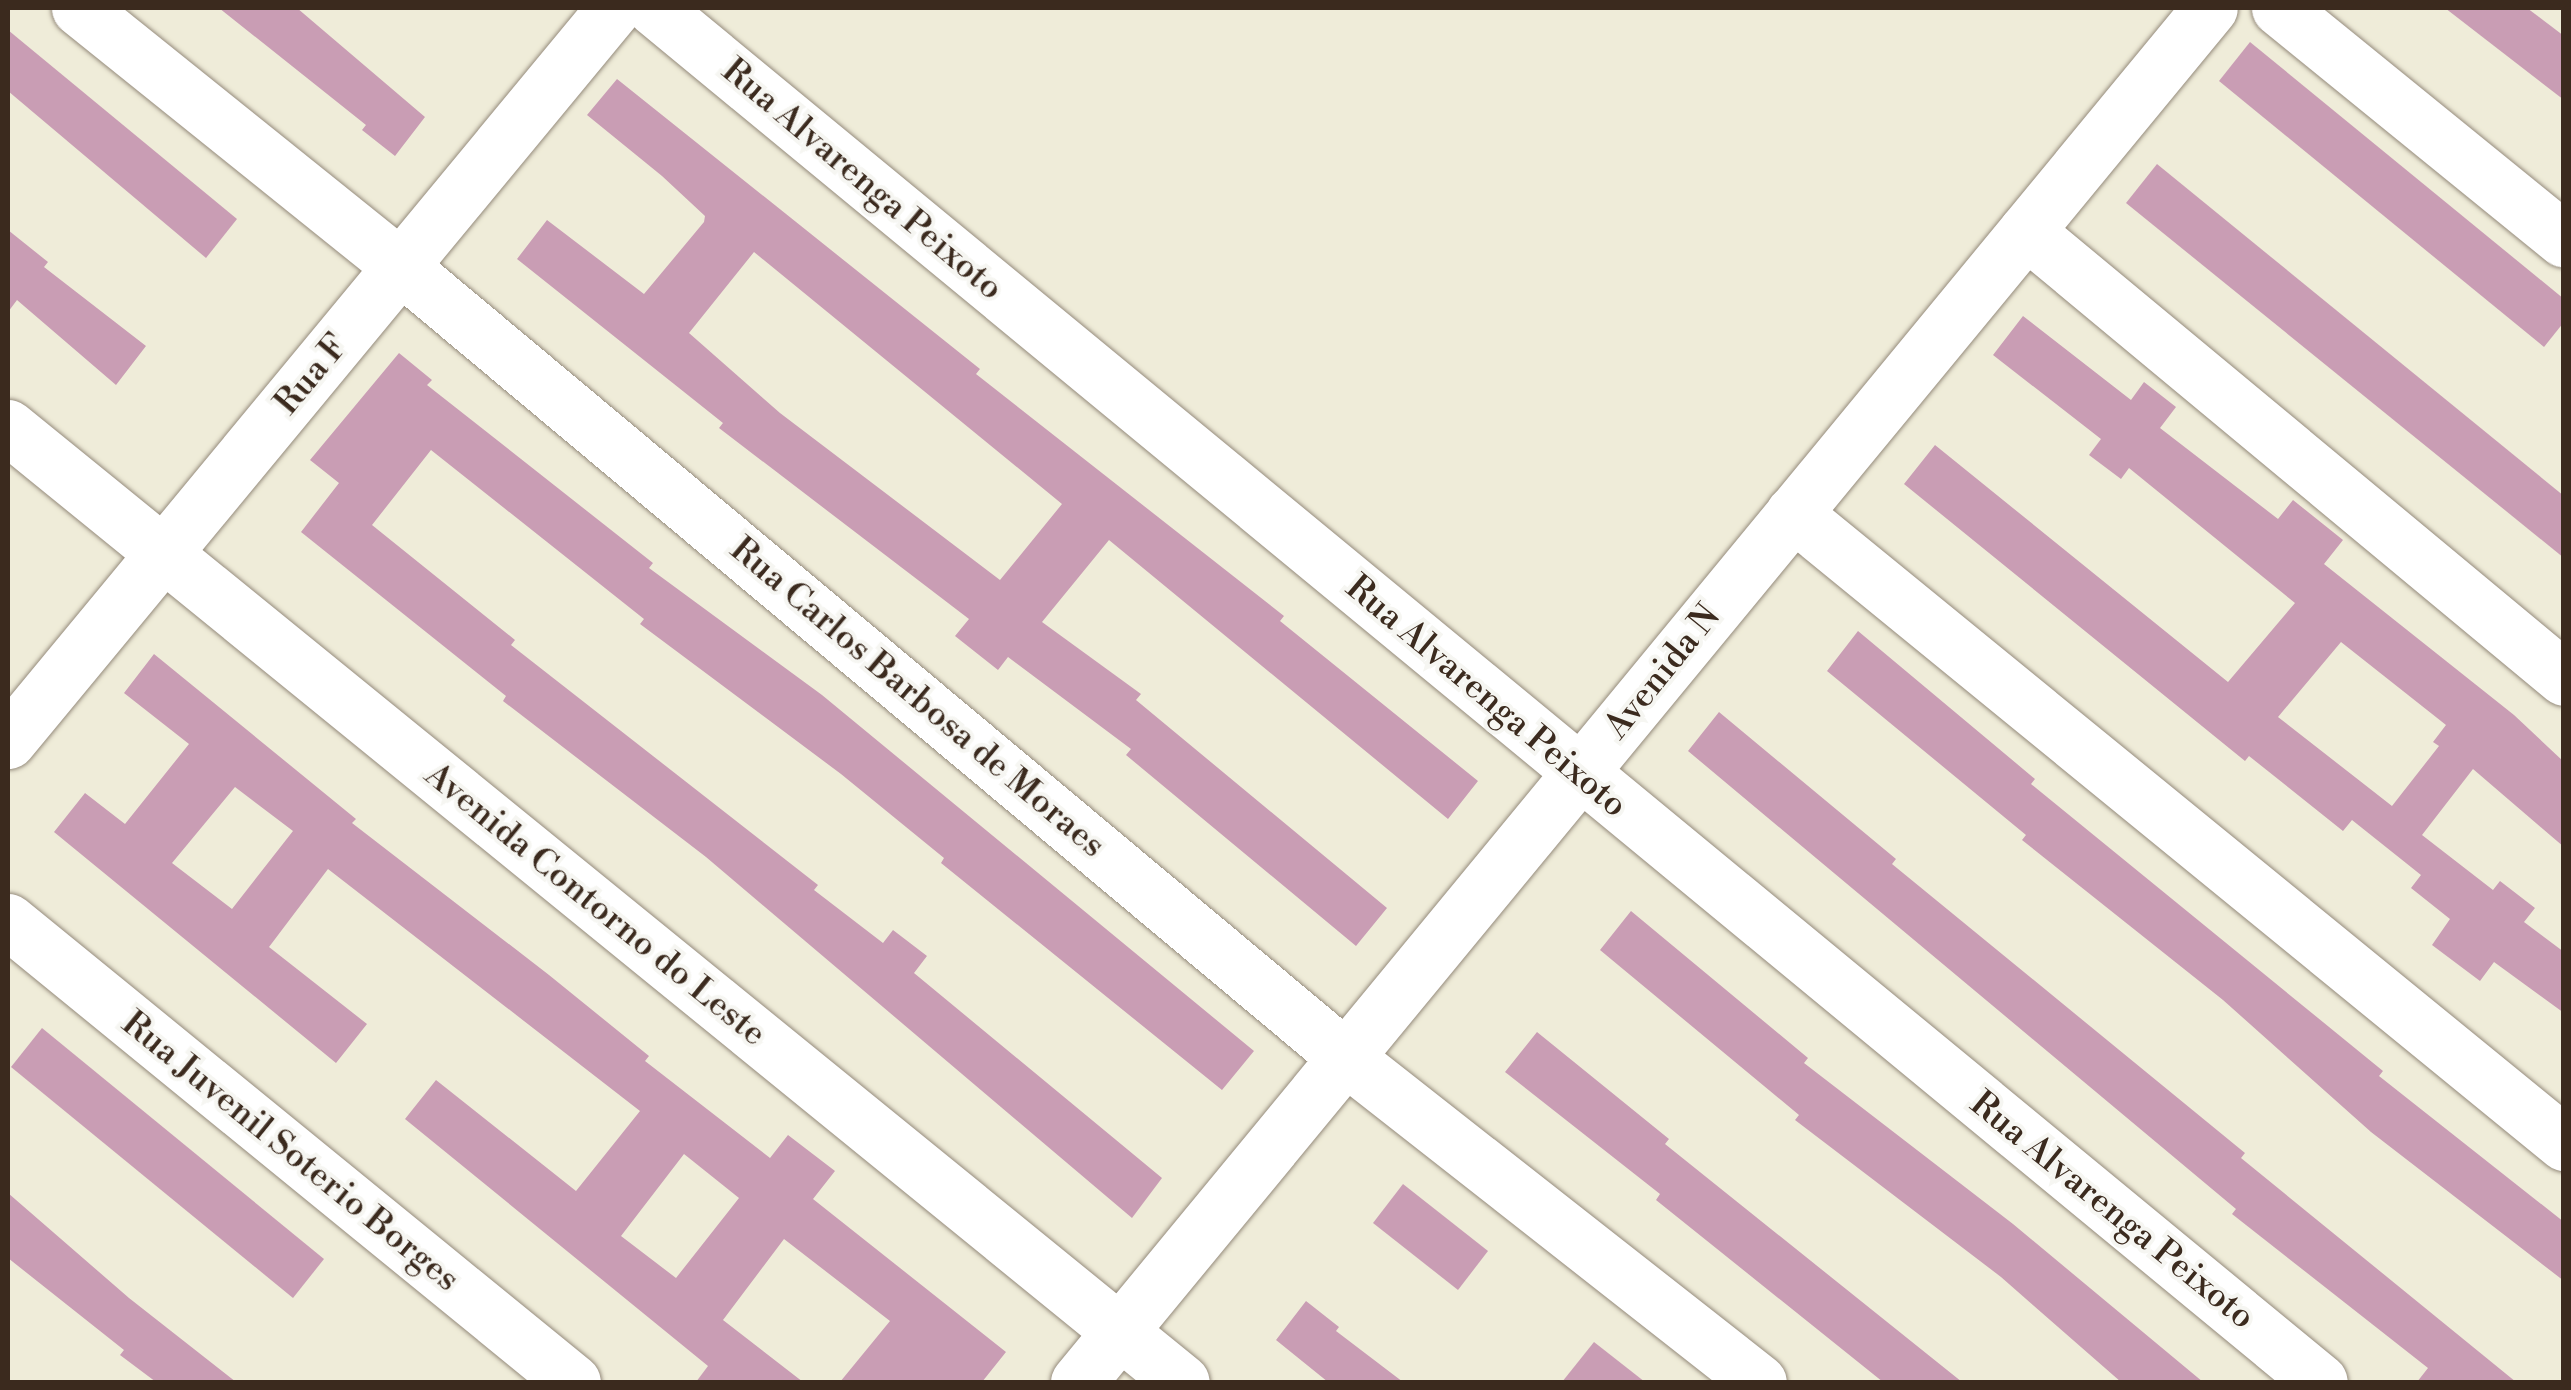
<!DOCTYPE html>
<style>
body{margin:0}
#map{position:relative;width:2571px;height:1390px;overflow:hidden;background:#efecd9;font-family:"Libre Bodoni",serif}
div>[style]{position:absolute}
.building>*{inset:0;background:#c99db4}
.roads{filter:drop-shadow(0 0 2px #958b7c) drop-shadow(0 0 2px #958b7c)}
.minor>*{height:55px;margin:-27.5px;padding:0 27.5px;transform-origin:27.5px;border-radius:27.5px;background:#fff}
span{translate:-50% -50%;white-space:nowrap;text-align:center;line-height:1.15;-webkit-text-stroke:8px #f6f6f2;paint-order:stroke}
.street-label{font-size:35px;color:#3b2a1e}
.frame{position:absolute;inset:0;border:10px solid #3b2a1e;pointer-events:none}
</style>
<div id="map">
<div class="building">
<div style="clip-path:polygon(219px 8px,297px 8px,425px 117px,395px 156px,362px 130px,366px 125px)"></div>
<div style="clip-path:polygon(2445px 8px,2527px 8px,2564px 36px,2564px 100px)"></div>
<div style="clip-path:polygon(8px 30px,237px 219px,206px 258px,8px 91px)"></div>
<div style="clip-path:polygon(2250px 42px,2564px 299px,2564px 322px,2544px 347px,2219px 81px)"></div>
<div style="clip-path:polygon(evenodd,617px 79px,980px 369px,976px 374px,1284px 616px,1280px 621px,1478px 781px,1448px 819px,1109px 540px,1042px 622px,1141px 694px,1136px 700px,1387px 908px,1356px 946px,1126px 755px,1131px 749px,1008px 657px,998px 670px,955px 636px,969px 619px,719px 428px,723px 423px,517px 259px,547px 220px,644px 294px,704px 222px,705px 216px,662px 176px,587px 115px,617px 79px,754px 252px,1062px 504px,1000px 580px,780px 413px,689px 333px,754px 252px)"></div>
<div style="clip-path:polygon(2157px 164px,2564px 496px,2564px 558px,2126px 203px)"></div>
<div style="clip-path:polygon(8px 230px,48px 262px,44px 267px,146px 346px,116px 385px,17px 300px,8px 312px)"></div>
<div style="clip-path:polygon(evenodd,2023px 316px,2131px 400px,2144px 382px,2176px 407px,2160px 428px,2278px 519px,2293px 500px,2343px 540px,2324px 564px,2514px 715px,2564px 762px,2564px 847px,2473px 769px,2422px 835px,2493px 890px,2500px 881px,2535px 908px,2524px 922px,2564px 952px,2564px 1013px,2494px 962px,2480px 981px,2432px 945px,2450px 919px,2411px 888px,2421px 875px,2352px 820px,2343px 831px,2249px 756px,2245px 761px,1904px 484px,1935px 445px,2228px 682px,2295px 603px,2129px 468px,2121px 479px,2089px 455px,2101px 439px,1993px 355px,2023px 316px,2341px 642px,2446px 725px,2433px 742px,2439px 746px,2392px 806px,2278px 717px,2341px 642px)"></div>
<div style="clip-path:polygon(399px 353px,432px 380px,427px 385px,653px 563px,649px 568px,822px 695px,1254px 1051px,1222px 1090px,941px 863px,944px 858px,841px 774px,640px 624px,644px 619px,431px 450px,372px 525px,515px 640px,511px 645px,818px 885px,814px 890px,883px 943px,893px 930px,927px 956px,914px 973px,1162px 1178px,1132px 1218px,706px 857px,503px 701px,506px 696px,301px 532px,339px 483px,310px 460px)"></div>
<div style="clip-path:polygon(1858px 631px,2035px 779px,2031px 784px,2383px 1071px,2379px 1076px,2564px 1222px,2564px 1281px,2371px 1132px,2223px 1000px,2022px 840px,2026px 835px,1827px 671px)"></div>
<div style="clip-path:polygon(evenodd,154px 654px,356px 819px,352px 823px,549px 975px,649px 1056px,645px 1061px,770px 1158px,788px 1135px,835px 1171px,813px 1199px,1006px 1352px,982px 1382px,840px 1382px,890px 1321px,784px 1239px,723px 1320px,803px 1382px,696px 1382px,708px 1366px,405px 1119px,436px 1080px,576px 1191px,640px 1111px,328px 869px,269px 947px,367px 1024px,336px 1063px,54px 832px,85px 793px,125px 824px,189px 744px,124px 693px,154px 654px,235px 787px,293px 831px,232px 909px,172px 863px,235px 787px,154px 654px,684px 1154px,739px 1198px,676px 1278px,621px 1236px,684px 1154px)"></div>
<div style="clip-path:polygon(1719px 712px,1896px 859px,1892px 864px,2245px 1153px,2241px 1158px,2516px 1382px,2417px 1382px,2428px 1368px,2232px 1214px,2236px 1209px,1688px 751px)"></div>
<div style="clip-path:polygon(1631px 911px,1808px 1058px,1804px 1063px,2013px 1224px,2203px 1382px,2121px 1382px,2001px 1277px,1795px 1120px,1799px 1115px,1600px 950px)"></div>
<div style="clip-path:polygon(42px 1028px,324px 1259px,293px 1298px,11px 1067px)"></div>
<div style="clip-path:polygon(1537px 1032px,1669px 1139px,1665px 1144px,1962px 1382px,1883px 1382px,1656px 1200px,1660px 1194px,1505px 1072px)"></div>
<div style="clip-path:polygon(1403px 1184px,1488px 1251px,1458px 1290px,1373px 1223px)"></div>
<div style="clip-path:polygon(8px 1193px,129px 1298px,236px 1382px,156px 1382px,120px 1355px,124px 1350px,8px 1258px)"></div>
<div style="clip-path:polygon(1306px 1301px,1339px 1327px,1336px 1331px,1403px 1382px,1328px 1382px,1276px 1340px)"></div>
<div style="clip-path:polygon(1594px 1342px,1645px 1382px,1562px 1382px)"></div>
</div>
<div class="roads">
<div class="minor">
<div style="left:79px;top:8px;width:413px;rotate:38.8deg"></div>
<div style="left:401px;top:267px;width:1231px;rotate:39.92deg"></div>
<div style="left:1345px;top:1057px;width:526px;rotate:38.13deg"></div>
<div style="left:654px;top:8px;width:2159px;rotate:39.51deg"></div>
<div style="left:2279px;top:8px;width:367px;rotate:39.1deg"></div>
<div style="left:2026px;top:231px;width:699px;rotate:39.72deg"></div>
<div style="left:8px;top:427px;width:1513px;rotate:39.13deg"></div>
<div style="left:1793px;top:513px;width:996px;rotate:39.25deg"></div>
<div style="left:8px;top:741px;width:951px;rotate:-50.42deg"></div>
<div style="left:8px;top:921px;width:729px;rotate:39.21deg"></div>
<div style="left:1078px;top:1382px;width:1780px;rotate:-50.52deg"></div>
</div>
</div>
<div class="street-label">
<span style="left:862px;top:180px;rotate:40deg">Rua Alvarenga Peixoto</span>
<span style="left:312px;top:375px;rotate:-50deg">Rua F</span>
<span style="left:1663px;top:672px;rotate:-51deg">Avenida N</span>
<span style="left:1486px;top:697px;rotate:40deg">Rua Alvarenga Peixoto</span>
<span style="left:917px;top:698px;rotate:40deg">Rua Carlos Barbosa de Moraes</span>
<span style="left:595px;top:905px;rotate:39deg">Avenida Contorno do Leste</span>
<span style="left:290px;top:1152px;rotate:39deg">Rua Juvenil Soterio Borges</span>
<span style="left:2112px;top:1211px;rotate:39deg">Rua Alvarenga Peixoto</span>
</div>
<div class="frame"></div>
</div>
